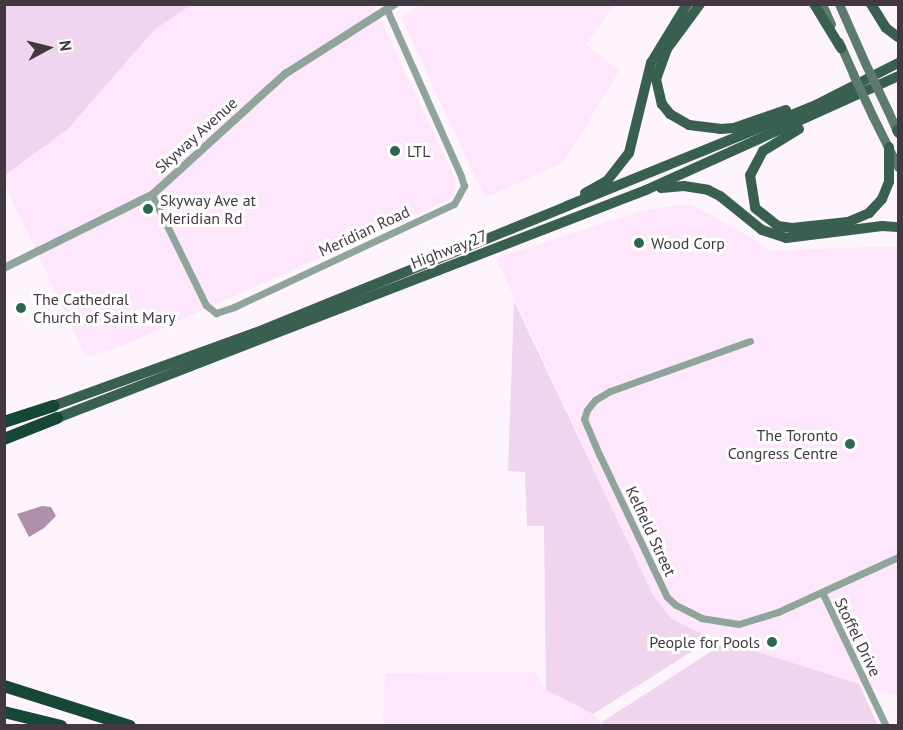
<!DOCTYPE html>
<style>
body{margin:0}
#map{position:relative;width:903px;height:730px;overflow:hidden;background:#fdf4fd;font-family:"PT Sans",sans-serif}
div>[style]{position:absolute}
.built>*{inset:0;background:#fee6fd}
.green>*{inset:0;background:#efd5ed}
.water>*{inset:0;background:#b08eae}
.minor>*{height:7px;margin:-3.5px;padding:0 3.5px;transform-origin:3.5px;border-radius:3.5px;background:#8fa49a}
.tertiary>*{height:8px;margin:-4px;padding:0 4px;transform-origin:4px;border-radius:4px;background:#8fa49a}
.secondary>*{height:9px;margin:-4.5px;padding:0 4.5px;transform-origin:4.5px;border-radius:4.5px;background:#5c7b6e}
.primary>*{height:10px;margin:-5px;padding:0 5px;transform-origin:5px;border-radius:5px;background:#385f4f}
.motorway>*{height:12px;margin:-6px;padding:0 6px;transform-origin:6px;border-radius:6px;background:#164736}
.secondary-bridge>*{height:9px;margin:-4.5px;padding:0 4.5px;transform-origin:4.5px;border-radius:4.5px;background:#5c7b6e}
.dots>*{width:16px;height:16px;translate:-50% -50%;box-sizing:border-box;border:3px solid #fff;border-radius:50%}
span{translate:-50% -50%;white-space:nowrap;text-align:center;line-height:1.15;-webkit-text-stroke:6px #fff;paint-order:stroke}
.street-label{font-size:16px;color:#423841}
.poi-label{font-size:16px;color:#423841}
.left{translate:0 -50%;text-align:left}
.right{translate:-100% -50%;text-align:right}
.frame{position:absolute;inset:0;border:6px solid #423841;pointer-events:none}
.north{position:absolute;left:18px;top:18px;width:60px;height:60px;-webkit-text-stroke:4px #fff;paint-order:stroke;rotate:83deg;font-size:16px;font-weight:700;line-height:24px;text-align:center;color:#423841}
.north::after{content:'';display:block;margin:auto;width:21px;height:27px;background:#423841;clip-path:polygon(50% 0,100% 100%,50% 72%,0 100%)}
</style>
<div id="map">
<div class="built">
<div style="clip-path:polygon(192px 4px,374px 5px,456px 181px,452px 199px,124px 345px,86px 357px,5px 185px,5px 175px,68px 129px,154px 30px)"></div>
<div style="clip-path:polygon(420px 5px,615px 5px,586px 44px,619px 71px,564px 162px,485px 198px,401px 17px)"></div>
<div style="clip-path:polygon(690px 204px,747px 235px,769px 251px,898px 246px,898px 696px,712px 639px,672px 619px,654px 597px,496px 258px,645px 210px)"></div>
<div style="clip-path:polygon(535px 672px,546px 690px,593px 714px,604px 725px,383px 726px,385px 673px)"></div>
</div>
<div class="green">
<div style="clip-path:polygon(5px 4px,191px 4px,191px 5px,154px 30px,68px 129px,5px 175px)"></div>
<div style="clip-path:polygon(514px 301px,654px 597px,672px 619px,712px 639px,593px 714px,546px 690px,544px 526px,527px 526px,525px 472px,508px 471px)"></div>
<div style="clip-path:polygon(726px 642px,859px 684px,878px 725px,604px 725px,602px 722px)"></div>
</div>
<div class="water">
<div style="clip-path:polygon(42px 506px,51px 507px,56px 516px,44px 528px,29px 537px,17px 514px)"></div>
</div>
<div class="minor">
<div style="left:152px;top:195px;width:123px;rotate:63.9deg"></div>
<div style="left:206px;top:305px;width:13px;rotate:39deg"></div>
<div style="left:216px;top:313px;width:19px;rotate:-18deg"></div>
<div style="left:234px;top:307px;width:243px;rotate:-25.1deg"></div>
<div style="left:454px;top:204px;width:21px;rotate:-61deg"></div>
<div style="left:464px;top:186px;width:10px;rotate:-107deg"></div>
<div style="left:461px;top:176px;width:182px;rotate:-114deg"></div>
<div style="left:750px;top:341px;width:149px;rotate:160.3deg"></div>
<div style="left:610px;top:391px;width:17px;rotate:149deg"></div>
<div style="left:595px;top:400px;width:13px;rotate:129deg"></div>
<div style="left:587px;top:410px;width:9px;rotate:108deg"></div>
<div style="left:584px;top:419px;width:38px;rotate:67deg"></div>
<div style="left:599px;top:454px;width:158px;rotate:64.6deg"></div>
<div style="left:667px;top:597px;width:12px;rotate:42deg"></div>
<div style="left:676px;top:605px;width:28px;rotate:27deg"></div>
<div style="left:701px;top:618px;width:38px;rotate:9deg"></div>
<div style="left:739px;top:624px;width:41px;rotate:-17.1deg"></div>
<div style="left:778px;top:612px;width:132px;rotate:-24.6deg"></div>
<div style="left:822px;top:592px;width:148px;rotate:64.5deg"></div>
</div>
<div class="tertiary">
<div style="left:4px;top:268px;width:165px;rotate:-26.3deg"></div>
<div style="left:152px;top:195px;width:180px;rotate:-42.3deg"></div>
<div style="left:285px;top:74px;width:130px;rotate:-32.5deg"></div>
</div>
<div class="secondary">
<div style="left:822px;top:4px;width:22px;rotate:66deg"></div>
<div style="left:839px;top:4px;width:64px;rotate:66.2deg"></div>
<div style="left:839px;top:42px;width:35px;rotate:66deg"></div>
<div style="left:888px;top:111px;width:24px;rotate:66deg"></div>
<div style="left:873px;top:117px;width:56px;rotate:63.4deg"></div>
</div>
<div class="primary">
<div style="left:700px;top:4px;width:56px;rotate:126.3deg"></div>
<div style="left:667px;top:49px;width:32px;rotate:110deg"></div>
<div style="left:656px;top:79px;width:26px;rotate:77deg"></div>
<div style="left:662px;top:104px;width:13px;rotate:51deg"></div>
<div style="left:670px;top:114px;width:22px;rotate:30deg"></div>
<div style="left:689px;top:125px;width:31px;rotate:7deg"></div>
<div style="left:720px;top:129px;width:14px;rotate:-4deg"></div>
<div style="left:734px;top:128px;width:55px;rotate:-19.1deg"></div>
<div style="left:814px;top:4px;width:52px;rotate:58.5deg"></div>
<div style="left:871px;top:4px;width:28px;rotate:58deg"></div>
<div style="left:886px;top:28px;width:15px;rotate:37deg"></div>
<div style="left:799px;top:129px;width:42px;rotate:148.6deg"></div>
<div style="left:763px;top:151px;width:27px;rotate:118deg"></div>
<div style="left:750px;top:175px;width:33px;rotate:81deg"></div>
<div style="left:755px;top:208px;width:29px;rotate:38deg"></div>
<div style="left:778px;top:226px;width:14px;rotate:8deg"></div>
<div style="left:792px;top:228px;width:56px;rotate:-6.1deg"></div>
<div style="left:848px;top:222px;width:23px;rotate:-23deg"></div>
<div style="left:869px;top:213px;width:19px;rotate:-47deg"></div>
<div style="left:882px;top:199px;width:18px;rotate:-68deg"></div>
<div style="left:889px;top:182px;width:35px;rotate:-90deg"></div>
<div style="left:897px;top:130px;width:2px;rotate:63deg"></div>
<div style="left:661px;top:188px;width:23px;rotate:-5deg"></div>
<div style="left:684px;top:186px;width:24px;rotate:9deg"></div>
<div style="left:708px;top:190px;width:13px;rotate:27deg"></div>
<div style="left:720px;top:196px;width:54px;rotate:39deg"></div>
<div style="left:762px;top:230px;width:25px;rotate:18deg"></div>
<div style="left:786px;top:238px;width:97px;rotate:-7.1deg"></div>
<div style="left:882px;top:226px;width:16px;rotate:4deg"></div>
<div style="left:585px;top:193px;width:25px;rotate:-29deg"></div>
<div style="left:607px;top:181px;width:36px;rotate:-52deg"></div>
<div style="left:629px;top:153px;width:93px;rotate:-76.3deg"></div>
<div style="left:651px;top:63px;width:69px;rotate:-58.6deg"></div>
<div style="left:53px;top:406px;width:215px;rotate:-19.9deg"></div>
<div style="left:255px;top:333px;width:337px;rotate:-22.1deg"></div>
<div style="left:567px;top:206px;width:269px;rotate:-22.1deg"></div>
<div style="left:816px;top:105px;width:92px;rotate:-27.1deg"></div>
<div style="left:57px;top:418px;width:632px;rotate:-21.16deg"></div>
<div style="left:646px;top:190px;width:277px;rotate:-24.3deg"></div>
</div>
<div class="motorway">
<div style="left:4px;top:422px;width:52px;rotate:-18.1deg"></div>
<div style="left:4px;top:439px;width:57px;rotate:-21.6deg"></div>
<div style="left:4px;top:686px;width:132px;rotate:17.6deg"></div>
<div style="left:4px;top:712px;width:59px;rotate:13.8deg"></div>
</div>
<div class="secondary-bridge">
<div style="left:865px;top:63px;width:53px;rotate:64.4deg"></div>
<div style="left:853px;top:74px;width:47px;rotate:65.1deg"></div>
</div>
<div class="dots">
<div style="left:395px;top:151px;background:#2c6752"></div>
<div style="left:148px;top:209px;background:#2c6752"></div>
<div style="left:639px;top:243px;background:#2c6752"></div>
<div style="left:21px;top:308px;background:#2c6752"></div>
<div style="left:850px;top:444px;background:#2c6752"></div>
<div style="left:772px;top:642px;background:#2c6752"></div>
</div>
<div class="street-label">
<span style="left:196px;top:135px;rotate:-42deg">Skyway Avenue</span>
<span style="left:364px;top:231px;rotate:-25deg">Meridian Road</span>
<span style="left:449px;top:249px;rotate:-21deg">Highway 27</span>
<span style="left:651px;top:531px;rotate:65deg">Kelfield Street</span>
<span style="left:858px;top:637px;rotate:64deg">Stoffel Drive</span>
</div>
<div class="poi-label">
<span class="left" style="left:407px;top:151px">LTL</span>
<span class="left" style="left:160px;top:209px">Skyway Ave at<br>Meridian Rd</span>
<span class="left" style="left:651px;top:243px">Wood Corp</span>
<span class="left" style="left:33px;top:308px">The Cathedral<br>Church of Saint Mary</span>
<span class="right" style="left:838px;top:444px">The Toronto<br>Congress Centre</span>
<span class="right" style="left:760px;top:642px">People for Pools</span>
</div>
<div class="frame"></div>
<div class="north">N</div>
</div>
